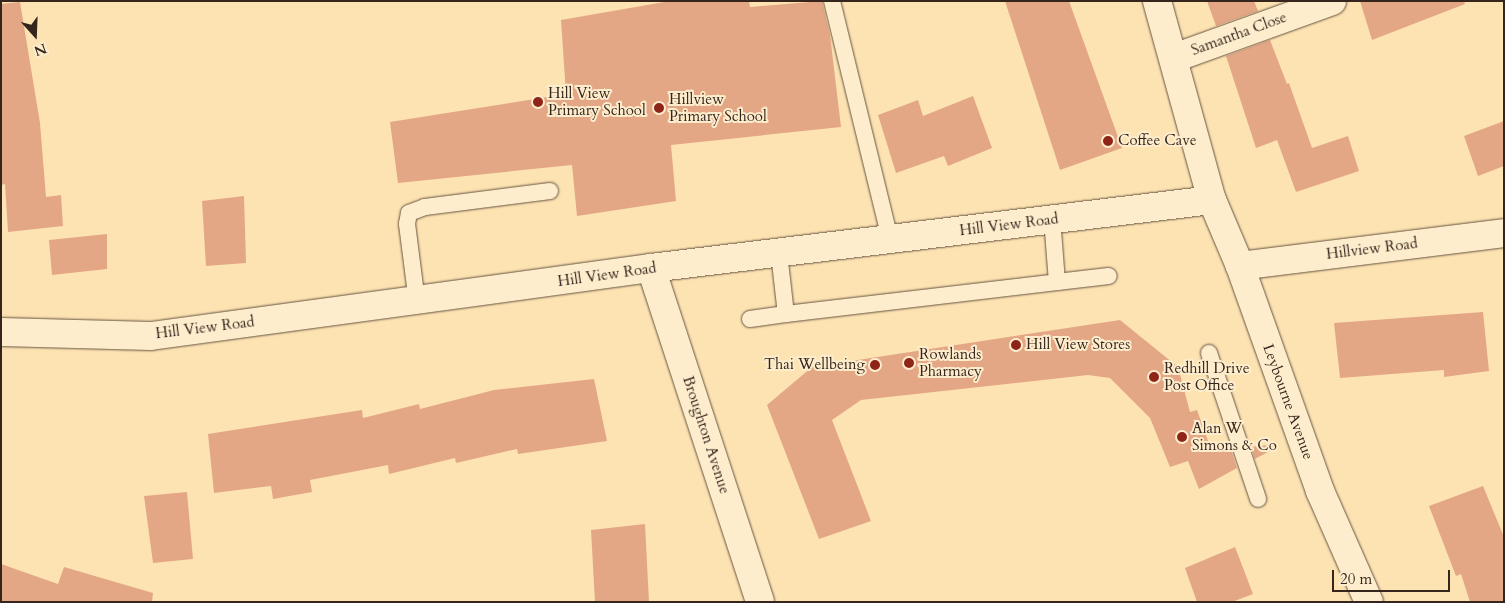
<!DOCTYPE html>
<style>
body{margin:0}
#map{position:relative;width:1505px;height:603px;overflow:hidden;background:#fde3b2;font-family:Cardo,serif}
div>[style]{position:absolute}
.building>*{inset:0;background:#e4a786}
.roads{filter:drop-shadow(0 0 1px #675442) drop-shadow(0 0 1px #675442)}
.service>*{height:16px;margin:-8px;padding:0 8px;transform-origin:8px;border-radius:8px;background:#feedcd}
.minor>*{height:28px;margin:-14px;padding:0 14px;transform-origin:14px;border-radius:14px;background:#feedcd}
.tertiary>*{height:28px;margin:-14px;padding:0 14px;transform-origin:14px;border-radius:14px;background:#feedcd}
.dots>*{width:14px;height:14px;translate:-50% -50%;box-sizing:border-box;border:2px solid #feedcd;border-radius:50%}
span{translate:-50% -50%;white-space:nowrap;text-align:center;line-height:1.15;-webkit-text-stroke:4px #feedcd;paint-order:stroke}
.street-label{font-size:15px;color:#35251d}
.poi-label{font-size:15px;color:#35251d}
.left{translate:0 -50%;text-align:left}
.right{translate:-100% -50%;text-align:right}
.frame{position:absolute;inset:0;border:2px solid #35251d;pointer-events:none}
.north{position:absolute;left:10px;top:10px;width:50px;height:50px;-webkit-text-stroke:4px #feedcd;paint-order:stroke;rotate:160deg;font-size:14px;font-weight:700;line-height:20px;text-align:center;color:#35251d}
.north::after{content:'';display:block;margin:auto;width:18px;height:22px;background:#35251d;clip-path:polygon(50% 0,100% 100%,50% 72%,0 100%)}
.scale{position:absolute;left:1332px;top:570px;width:118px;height:22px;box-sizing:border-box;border:2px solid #35251d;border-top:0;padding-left:6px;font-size:15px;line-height:18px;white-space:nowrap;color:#35251d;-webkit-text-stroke:4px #feedcd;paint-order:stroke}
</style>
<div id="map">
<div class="building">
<div style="clip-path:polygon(670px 1px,749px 1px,750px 7px,822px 1px,830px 35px,841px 127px,671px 145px,676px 201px,577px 216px,572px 165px,398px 183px,390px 122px,566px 94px,561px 20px)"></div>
<div style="clip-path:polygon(1005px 1px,1069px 1px,1122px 148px,1060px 170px)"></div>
<div style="clip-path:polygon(1207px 1px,1254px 1px,1258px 11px,1216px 26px)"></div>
<div style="clip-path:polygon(1360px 1px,1464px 1px,1465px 4px,1372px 40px)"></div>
<div style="clip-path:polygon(20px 2px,40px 123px,46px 197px,61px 195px,63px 226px,8px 232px,5px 184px,1px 185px,1px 4px)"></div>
<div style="clip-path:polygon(1270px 40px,1287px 84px,1289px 83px,1312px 148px,1348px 136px,1359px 171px,1296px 192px,1277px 140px,1256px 148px,1226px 56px)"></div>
<div style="clip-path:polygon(973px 96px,992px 148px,948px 166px,944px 156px,896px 173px,878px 115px,918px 100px,923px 116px)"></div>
<div style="clip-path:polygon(1504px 121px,1504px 166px,1478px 176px,1464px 136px)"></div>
<div style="clip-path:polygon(244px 196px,246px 263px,206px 266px,202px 201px)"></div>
<div style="clip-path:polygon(107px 234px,107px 269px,52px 275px,49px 240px)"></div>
<div style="clip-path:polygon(1483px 312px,1489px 371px,1444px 377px,1444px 370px,1340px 378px,1334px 323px)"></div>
<div style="clip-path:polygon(1120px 320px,1178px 367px,1190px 412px,1197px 410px,1212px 452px,1231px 450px,1237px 468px,1199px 489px,1188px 461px,1170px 467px,1150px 418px,1110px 378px,1088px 375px,861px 400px,832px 420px,871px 521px,819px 539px,767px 405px,812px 367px)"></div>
<div style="clip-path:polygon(594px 379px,607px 441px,518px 454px,517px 449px,456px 463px,455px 458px,389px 474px,388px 465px,310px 480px,312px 492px,273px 499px,271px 486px,214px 493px,208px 434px,362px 410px,363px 418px,419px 404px,420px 409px,494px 390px)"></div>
<div style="clip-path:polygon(1276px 444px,1277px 447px,1255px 459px,1251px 447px)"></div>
<div style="clip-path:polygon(1483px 486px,1504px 537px,1504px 602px,1470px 602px,1461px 574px,1456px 576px,1429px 506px)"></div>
<div style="clip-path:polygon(187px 492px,193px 559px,153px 563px,144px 496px)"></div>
<div style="clip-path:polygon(645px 524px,649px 602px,595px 602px,591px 530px)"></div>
<div style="clip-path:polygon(1235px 547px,1253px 594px,1232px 602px,1197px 602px,1185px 568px)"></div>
<div style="clip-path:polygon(1px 564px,58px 584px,64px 567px,153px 593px,152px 602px,1px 602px)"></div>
</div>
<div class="roads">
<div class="service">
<div style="left:832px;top:1px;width:245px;rotate:76.3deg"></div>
<div style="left:779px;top:253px;width:61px;rotate:83.5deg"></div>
<div style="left:786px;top:314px;width:273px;rotate:-6.7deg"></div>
<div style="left:1057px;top:282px;width:63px;rotate:-94.5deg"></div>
<div style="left:1057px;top:282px;width:52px;rotate:-6.6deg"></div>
<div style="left:417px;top:302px;width:79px;rotate:-97.3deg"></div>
<div style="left:407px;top:224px;width:11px;rotate:-80deg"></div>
<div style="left:409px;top:213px;width:17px;rotate:-21deg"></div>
<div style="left:425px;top:207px;width:126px;rotate:-7.3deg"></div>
<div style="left:750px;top:319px;width:36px;rotate:-8deg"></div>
<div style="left:1209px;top:353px;width:154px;rotate:71.4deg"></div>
</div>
<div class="minor">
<div style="left:1174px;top:58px;width:168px;rotate:-19.8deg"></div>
<div style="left:1240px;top:266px;width:266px;rotate:-7.1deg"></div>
<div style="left:651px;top:268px;width:351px;rotate:71.9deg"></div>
<div style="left:1px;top:332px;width:150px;rotate:1.5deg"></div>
<div style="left:151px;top:336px;width:505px;rotate:-7.74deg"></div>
<div style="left:651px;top:268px;width:565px;rotate:-6.91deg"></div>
</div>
<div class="tertiary">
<div style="left:1157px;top:1px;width:206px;rotate:74.6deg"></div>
<div style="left:1212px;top:200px;width:72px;rotate:67deg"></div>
<div style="left:1240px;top:266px;width:239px;rotate:70.4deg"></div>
<div style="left:1320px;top:491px;width:121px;rotate:66.2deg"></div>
</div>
</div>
<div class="dots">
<div style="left:538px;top:102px;background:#8f2418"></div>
<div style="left:659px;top:108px;background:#8f2418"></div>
<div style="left:1108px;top:141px;background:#8f2418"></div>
<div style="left:1016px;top:345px;background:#8f2418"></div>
<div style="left:909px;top:363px;background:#8f2418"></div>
<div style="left:875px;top:365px;background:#8f2418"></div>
<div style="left:1154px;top:377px;background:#8f2418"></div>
<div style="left:1182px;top:437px;background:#8f2418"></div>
</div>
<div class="street-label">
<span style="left:1239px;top:34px;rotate:-20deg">Samantha Close</span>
<span style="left:1009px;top:225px;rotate:-7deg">Hill View Road</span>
<span style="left:1372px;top:249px;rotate:-7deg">Hillview Road</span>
<span style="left:607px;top:275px;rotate:-8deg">Hill View Road</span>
<span style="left:205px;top:328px;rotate:-7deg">Hill View Road</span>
<span style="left:1288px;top:402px;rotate:70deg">Leybourne Avenue</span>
<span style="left:706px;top:435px;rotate:72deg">Broughton Avenue</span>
</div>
<div class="poi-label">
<span class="left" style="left:548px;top:102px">Hill View<br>Primary School</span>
<span class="left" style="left:669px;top:108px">Hillview<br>Primary School</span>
<span class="left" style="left:1118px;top:141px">Coffee Cave</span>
<span class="left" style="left:1026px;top:345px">Hill View Stores</span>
<span class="left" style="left:919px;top:363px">Rowlands<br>Pharmacy</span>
<span class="right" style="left:865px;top:365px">Thai Wellbeing</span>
<span class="left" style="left:1164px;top:377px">Redhill Drive<br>Post Office</span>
<span class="left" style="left:1192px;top:437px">Alan W<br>Simons &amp; Co</span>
</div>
<div class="frame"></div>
<div class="north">N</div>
<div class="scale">20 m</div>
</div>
